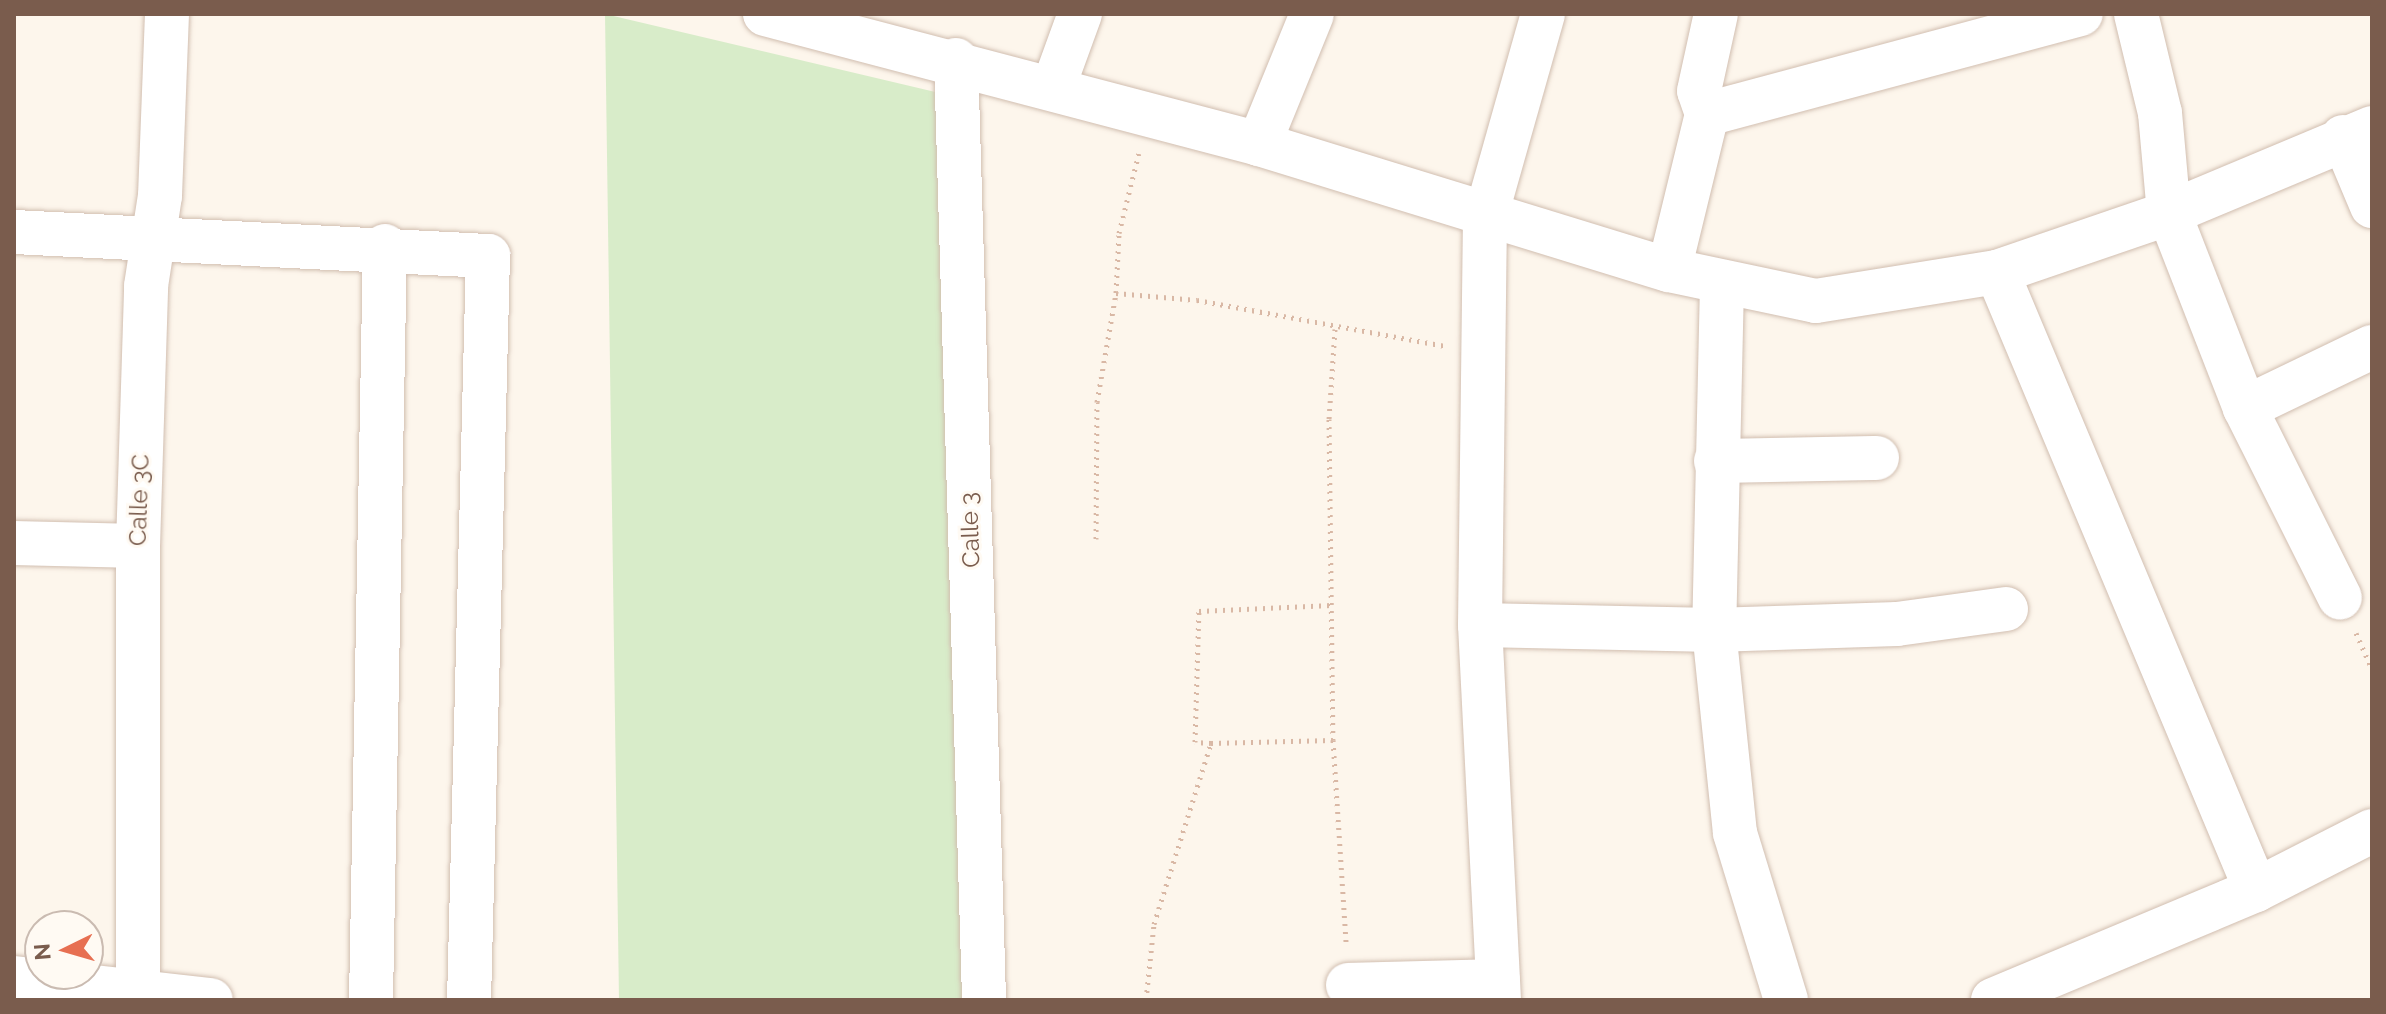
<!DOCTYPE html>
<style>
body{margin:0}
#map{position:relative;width:2386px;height:1014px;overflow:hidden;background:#fdf6ec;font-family:Raleway,sans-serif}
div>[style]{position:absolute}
.green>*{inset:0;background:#d8ecc9}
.path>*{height:5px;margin-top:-2.5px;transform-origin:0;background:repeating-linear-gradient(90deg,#d9b8a5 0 2px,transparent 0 8px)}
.roads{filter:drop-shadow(0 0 2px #d1beb0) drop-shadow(0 0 2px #d1beb0)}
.minor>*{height:44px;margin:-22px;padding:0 22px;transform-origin:22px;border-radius:22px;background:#fff}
span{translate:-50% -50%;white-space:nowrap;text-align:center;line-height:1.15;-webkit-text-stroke:6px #fffaf3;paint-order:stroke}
.street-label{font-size:24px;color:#7a5c4d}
.frame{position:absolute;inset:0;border:16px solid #7a5c4d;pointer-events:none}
.north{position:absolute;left:24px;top:910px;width:80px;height:80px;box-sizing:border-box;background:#fffaf3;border:2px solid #cabbb1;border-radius:50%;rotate:265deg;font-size:22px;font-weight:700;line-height:32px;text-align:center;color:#7a5c4d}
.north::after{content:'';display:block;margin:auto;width:28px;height:36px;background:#e76f51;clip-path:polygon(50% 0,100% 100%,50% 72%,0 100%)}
</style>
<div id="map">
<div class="green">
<div style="clip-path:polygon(605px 14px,948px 95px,966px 1000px,619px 1000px)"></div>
</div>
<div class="path">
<div style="left:1116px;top:293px;width:60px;rotate:-87.1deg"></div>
<div style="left:1119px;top:233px;width:82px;rotate:-76deg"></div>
<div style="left:1335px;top:329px;width:90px;rotate:93.8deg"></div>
<div style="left:1329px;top:419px;width:321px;rotate:89.3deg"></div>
<div style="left:1333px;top:740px;width:203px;rotate:86.3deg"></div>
<div style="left:1096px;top:539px;width:137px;rotate:-89.6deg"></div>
<div style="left:1097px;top:402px;width:111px;rotate:-80.1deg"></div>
<div style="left:1116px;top:293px;width:81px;rotate:4.9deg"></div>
<div style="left:1197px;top:300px;width:251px;rotate:10.5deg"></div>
<div style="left:2356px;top:633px;width:39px;rotate:66deg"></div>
<div style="left:1211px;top:743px;width:122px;rotate:-1.4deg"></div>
<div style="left:1146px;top:1000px;width:76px;rotate:-84deg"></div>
<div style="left:1154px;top:924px;width:190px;rotate:-72.5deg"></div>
<div style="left:1211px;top:743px;width:16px;rotate:-176deg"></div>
<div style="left:1195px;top:742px;width:131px;rotate:-88.3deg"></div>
<div style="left:1199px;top:611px;width:133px;rotate:-2.6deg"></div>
</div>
<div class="roads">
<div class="minor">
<div style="left:765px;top:14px;width:511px;rotate:14.74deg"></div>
<div style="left:1259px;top:144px;width:429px;rotate:17.1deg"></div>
<div style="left:1669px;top:270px;width:150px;rotate:11.9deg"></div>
<div style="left:1816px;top:301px;width:183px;rotate:-9.1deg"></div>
<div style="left:1997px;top:272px;width:182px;rotate:-18.9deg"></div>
<div style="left:2169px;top:213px;width:220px;rotate:-22.7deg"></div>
<div style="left:2136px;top:14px;width:102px;rotate:76.4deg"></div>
<div style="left:2160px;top:113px;width:100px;rotate:84.9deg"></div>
<div style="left:2169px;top:213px;width:209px;rotate:68.7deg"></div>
<div style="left:2245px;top:408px;width:212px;rotate:63.4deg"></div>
<div style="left:956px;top:60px;width:940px;rotate:88.29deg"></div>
<div style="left:1053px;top:88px;width:79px;rotate:-70deg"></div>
<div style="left:1707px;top:114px;width:24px;rotate:-109deg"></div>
<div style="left:1699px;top:91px;width:79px;rotate:-77.6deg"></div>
<div style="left:2343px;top:137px;width:75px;rotate:67.2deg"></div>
<div style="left:1259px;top:144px;width:140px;rotate:-67.8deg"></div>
<div style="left:14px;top:232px;width:475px;rotate:2.9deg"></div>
<div style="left:488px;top:256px;width:744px;rotate:91.46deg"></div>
<div style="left:1669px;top:270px;width:161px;rotate:-76.3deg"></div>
<div style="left:1707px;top:114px;width:387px;rotate:-15deg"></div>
<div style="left:1997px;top:272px;width:670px;rotate:67.26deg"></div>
<div style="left:1722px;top:284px;width:346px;rotate:91.3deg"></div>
<div style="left:1714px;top:630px;width:204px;rotate:84.1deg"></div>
<div style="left:1735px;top:833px;width:175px;rotate:73deg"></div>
<div style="left:2245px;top:408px;width:141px;rotate:-25.7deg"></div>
<div style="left:1716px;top:461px;width:161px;rotate:-1.1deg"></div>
<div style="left:14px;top:543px;width:124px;rotate:1.4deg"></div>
<div style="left:1480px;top:625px;width:234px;rotate:1.2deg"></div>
<div style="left:1714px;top:630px;width:183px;rotate:-1.9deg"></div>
<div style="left:1897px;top:624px;width:110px;rotate:-7.8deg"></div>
<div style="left:14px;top:978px;width:198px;rotate:6.4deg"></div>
<div style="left:1348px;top:985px;width:150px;rotate:-1.5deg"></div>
<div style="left:138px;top:988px;width:442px;rotate:-90deg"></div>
<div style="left:138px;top:546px;width:260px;rotate:-88.2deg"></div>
<div style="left:146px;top:286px;width:91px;rotate:-81.2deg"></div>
<div style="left:160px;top:196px;width:182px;rotate:-87.8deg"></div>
<div style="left:371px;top:1000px;width:754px;rotate:-88.94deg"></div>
<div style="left:1499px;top:1000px;width:375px;rotate:-92.9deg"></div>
<div style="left:1480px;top:625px;width:406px;rotate:-89.3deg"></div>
<div style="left:1485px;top:219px;width:213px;rotate:-74.2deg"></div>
<div style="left:1993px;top:1000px;width:285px;rotate:-22.7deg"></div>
<div style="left:2256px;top:890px;width:130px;rotate:-27deg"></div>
</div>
</div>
<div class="street-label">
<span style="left:139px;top:500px;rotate:-88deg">Calle 3C</span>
<span style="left:970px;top:530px;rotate:-92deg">Calle 3</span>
</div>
<div class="frame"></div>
<div class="north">N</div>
</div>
